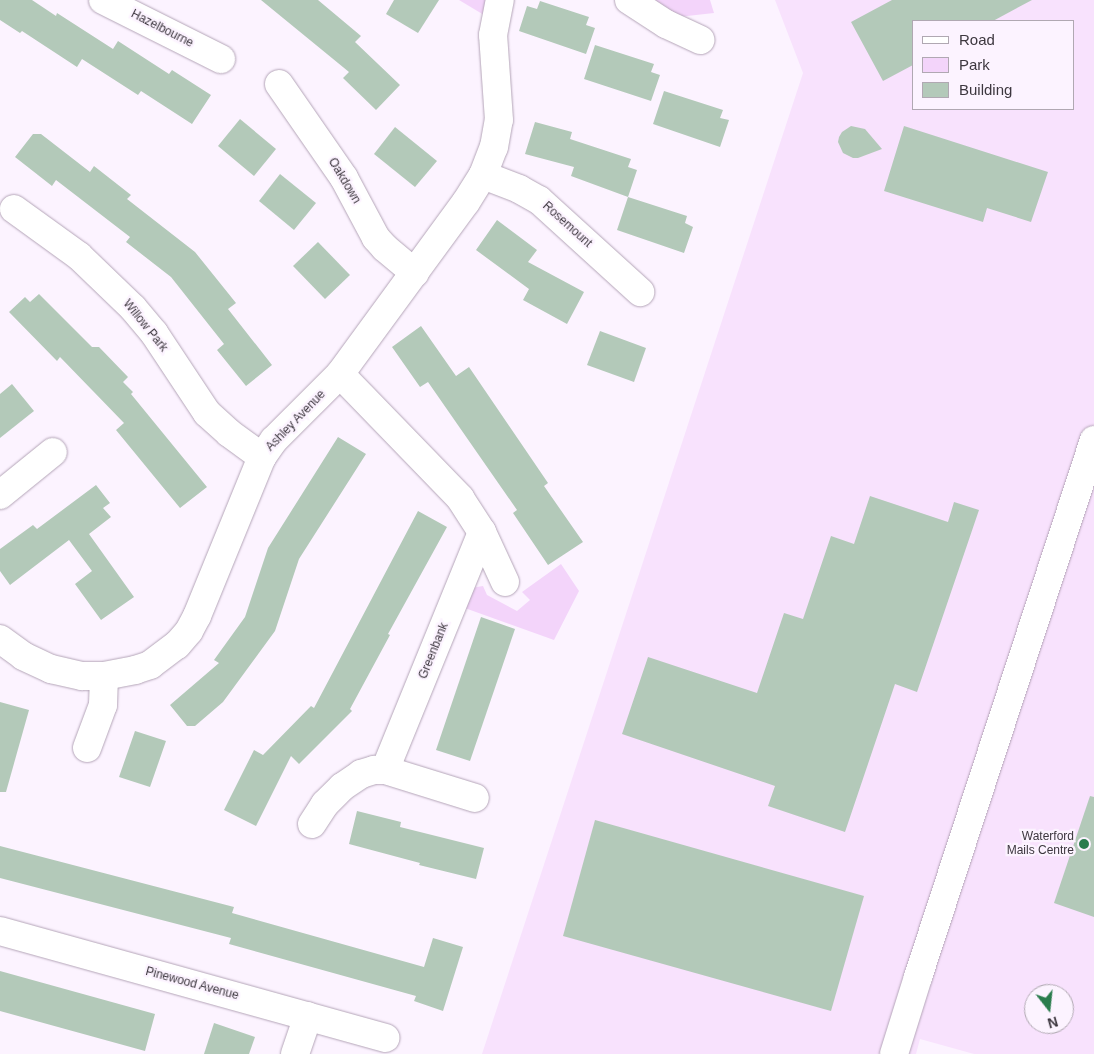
<!DOCTYPE html>
<style>
body{margin:0}
#map{position:relative;width:1094px;height:1054px;overflow:hidden;background:#fcf3ff;font-family:Helvetica,sans-serif}
div>[style]{position:absolute}
.built>*{inset:0;background:#f8e2fd}
.green>*{inset:0;background:#f3d4fa}
.building>*{inset:0;background:#b3c9b9}
.roads{filter:drop-shadow(0 0 1px #b4a5b8) drop-shadow(0 0 1px #b4a5b8)}
.minor>*{height:28px;margin:-14px;padding:0 14px;transform-origin:14px;border-radius:14px;background:#fff}
.dots>*{width:14px;height:14px;translate:-50% -50%;box-sizing:border-box;border:2px solid #fcf3ff;border-radius:50%}
span{translate:-50% -50%;white-space:nowrap;text-align:center;line-height:1.15;-webkit-text-stroke:4.5px #fcf3ff;paint-order:stroke}
.street-label{font-size:12px;color:#3d373f}
.poi-label{font-size:12px;color:#3d373f}
.right{translate:-100% -50%;text-align:right}
.legend{position:absolute;left:912px;top:20px;width:162px;height:90px;box-sizing:border-box;background:#fcf3ff;border:1px solid #b0a8b2;margin:0;padding:6px 9px;list-style:none;font-size:15px;color:#3d373f}
.legend li{display:flex;align-items:center;gap:10px;height:25px}
.legend b{width:25px;border:1px solid #b0a8b2}
.north{position:absolute;left:1024px;top:984px;width:50px;height:50px;box-sizing:border-box;background:#fcf3ff;border:1px solid #b0a8b2;border-radius:50%;rotate:164deg;font-size:14px;font-weight:700;line-height:20px;text-align:center;color:#3d373f}
.north::after{content:'';display:block;margin:auto;width:18px;height:22px;background:#2a7c4d;clip-path:polygon(50% 0,100% 100%,50% 72%,0 100%)}
</style>
<div id="map">
<div class="built">
<div style="clip-path:polygon(evenodd,775px 0,1094px 0,1094px 1054px,974px 1054px,920px 1039px,916px 1054px,482px 1054px,803px 73px,775px 0,913px 21px,1073px 21px,1073px 109px,913px 109px,913px 21px,775px 0,1034px 994px,1064px 994px,1064px 1024px,1034px 1024px,1034px 994px)"></div>
</div>
<div class="green">
<div style="clip-path:polygon(459px 0,489px 0,484px 15px)"></div>
<div style="clip-path:polygon(644px 0,710px 0,714px 13px,669px 18px)"></div>
<div style="clip-path:polygon(561px 564px,579px 591px,554px 640px,462px 607px,471px 588px,483px 586px,487px 595px,517px 611px,530px 600px,522px 592px)"></div>
</div>
<div class="building">
<div style="clip-path:polygon(0 0,32px 0,56px 16px,57px 13px,113px 49px,118px 41px,169px 74px,172px 70px,211px 95px,192px 124px,141px 91px,138px 95px,82px 59px,77px 67px,22px 31px,20px 33px,0 20px)"></div>
<div style="clip-path:polygon(261px 0,318px 0,361px 36px,355px 42px,400px 85px,376px 110px,343px 78px,349px 72px)"></div>
<div style="clip-path:polygon(394px 0,439px 0,418px 33px,386px 14px)"></div>
<div style="clip-path:polygon(892px 0,1032px 0,993px 21px,913px 21px,913px 65px,883px 81px,851px 22px)"></div>
<div style="clip-path:polygon(540px 1px,589px 17px,586px 25px,595px 28px,586px 54px,519px 31px,527px 6px,537px 9px)"></div>
<div style="clip-path:polygon(595px 45px,654px 64px,651px 72px,660px 75px,651px 101px,584px 79px)"></div>
<div style="clip-path:polygon(664px 91px,723px 110px,720px 118px,729px 120px,720px 147px,653px 124px)"></div>
<div style="clip-path:polygon(240px 119px,276px 149px,254px 176px,218px 146px)"></div>
<div style="clip-path:polygon(535px 122px,572px 132px,570px 139px,631px 159px,628px 167px,637px 170px,628px 197px,687px 216px,685px 223px,693px 227px,684px 253px,617px 230px,628px 197px,571px 176px,574px 167px,525px 154px)"></div>
<div style="clip-path:polygon(851px 126px,865px 129px,882px 149px,858px 158px,853px 158px,843px 153px,838px 142px,839px 137px,842px 132px)"></div>
<div style="clip-path:polygon(904px 126px,1048px 172px,1031px 222px,987px 208px,983px 222px,884px 191px)"></div>
<div style="clip-path:polygon(395px 127px,437px 161px,415px 187px,374px 154px)"></div>
<div style="clip-path:polygon(33px 134px,41px 134px,90px 172px,94px 166px,131px 195px,127px 199px,195px 252px,236px 303px,228px 309px,272px 365px,246px 386px,217px 350px,224px 344px,171px 277px,126px 242px,130px 237px,56px 180px,52px 186px,15px 157px)"></div>
<div style="clip-path:polygon(280px 174px,316px 203px,294px 230px,259px 201px)"></div>
<div style="clip-path:polygon(497px 220px,537px 250px,528px 262px,584px 292px,567px 324px,523px 300px,529px 289px,476px 250px)"></div>
<div style="clip-path:polygon(318px 242px,350px 275px,325px 299px,293px 266px)"></div>
<div style="clip-path:polygon(39px 294px,92px 347px,99px 347px,128px 377px,123px 382px,133px 392px,131px 394px,207px 487px,180px 508px,116px 430px,124px 423px,60px 357px,57px 361px,9px 312px,25px 297px,30px 302px)"></div>
<div style="clip-path:polygon(421px 326px,456px 376px,469px 367px,548px 483px,544px 486px,583px 542px,548px 565px,513px 513px,517px 510px,428px 382px,420px 387px,392px 347px)"></div>
<div style="clip-path:polygon(600px 331px,646px 348px,634px 382px,587px 365px)"></div>
<div style="clip-path:polygon(12px 384px,34px 411px,0 438px,0 394px)"></div>
<div style="clip-path:polygon(338px 437px,366px 454px,299px 559px,275px 631px,223px 702px,195px 726px,187px 726px,170px 705px,219px 663px,214px 660px,245px 617px,268px 548px)"></div>
<div style="clip-path:polygon(96px 485px,110px 503px,103px 508px,111px 517px,89px 534px,134px 597px,101px 620px,75px 584px,92px 571px,69px 540px,10px 585px,0 571px,0 549px,33px 525px,37px 529px)"></div>
<div style="clip-path:polygon(870px 496px,948px 522px,954px 502px,979px 510px,917px 692px,895px 684px,845px 832px,768px 806px,775px 786px,622px 734px,648px 657px,757px 693px,784px 613px,803px 619px,831px 536px,854px 544px)"></div>
<div style="clip-path:polygon(418px 511px,447px 527px,388px 634px,390px 635px,350px 709px,352px 711px,299px 764px,291px 756px,256px 826px,224px 810px,254px 750px,263px 755px,311px 706px,314px 708px)"></div>
<div style="clip-path:polygon(481px 617px,515px 629px,470px 761px,436px 750px)"></div>
<div style="clip-path:polygon(0 702px,29px 710px,6px 792px,0 792px)"></div>
<div style="clip-path:polygon(135px 731px,166px 741px,150px 787px,119px 777px)"></div>
<div style="clip-path:polygon(1090px 796px,1094px 797px,1094px 917px,1054px 903px)"></div>
<div style="clip-path:polygon(357px 811px,401px 822px,400px 827px,484px 848px,476px 879px,419px 865px,420px 863px,349px 844px)"></div>
<div style="clip-path:polygon(595px 820px,864px 896px,831px 1011px,563px 936px)"></div>
<div style="clip-path:polygon(0 846px,234px 907px,232px 913px,424px 967px,433px 938px,463px 947px,443px 1011px,414px 1001px,416px 996px,229px 944px,231px 938px,0 878px)"></div>
<div style="clip-path:polygon(0 971px,155px 1014px,145px 1051px,0 1011px)"></div>
<div style="clip-path:polygon(214px 1023px,255px 1037px,249px 1054px,204px 1054px)"></div>
</div>
<div class="roads">
<div class="minor">
<div style="left:103px;top:0;width:132px;rotate:26.6deg"></div>
<div style="left:629px;top:0;width:44px;rotate:33deg"></div>
<div style="left:666px;top:24px;width:38px;rotate:25deg"></div>
<div style="left:279px;top:84px;width:114px;rotate:55.3deg"></div>
<div style="left:344px;top:178px;width:68px;rotate:61.9deg"></div>
<div style="left:376px;top:238px;width:13px;rotate:48deg"></div>
<div style="left:385px;top:248px;width:39px;rotate:40deg"></div>
<div style="left:483px;top:175px;width:39px;rotate:21deg"></div>
<div style="left:519px;top:189px;width:23px;rotate:29deg"></div>
<div style="left:539px;top:200px;width:137px;rotate:42.3deg"></div>
<div style="left:14px;top:209px;width:80px;rotate:35.9deg"></div>
<div style="left:79px;top:256px;width:75px;rotate:43.9deg"></div>
<div style="left:133px;top:308px;width:33px;rotate:50deg"></div>
<div style="left:154px;top:333px;width:96px;rotate:56.5deg"></div>
<div style="left:207px;top:413px;width:30px;rotate:42deg"></div>
<div style="left:229px;top:433px;width:41px;rotate:36deg"></div>
<div style="left:340px;top:374px;width:173px;rotate:45.9deg"></div>
<div style="left:460px;top:498px;width:40px;rotate:57.1deg"></div>
<div style="left:482px;top:532px;width:55px;rotate:65.3deg"></div>
<div style="left:0;top:495px;width:68px;rotate:-39.1deg"></div>
<div style="left:0;top:639px;width:29px;rotate:36deg"></div>
<div style="left:23px;top:656px;width:31px;rotate:25deg"></div>
<div style="left:51px;top:669px;width:32px;rotate:13deg"></div>
<div style="left:82px;top:676px;width:22px"></div>
<div style="left:104px;top:676px;width:32px;rotate:-11deg"></div>
<div style="left:135px;top:670px;width:16px;rotate:-18deg"></div>
<div style="left:150px;top:665px;width:34px;rotate:-37deg"></div>
<div style="left:177px;top:645px;width:18px;rotate:-49deg"></div>
<div style="left:189px;top:631px;width:17px;rotate:-62deg"></div>
<div style="left:197px;top:616px;width:172px;rotate:-67.8deg"></div>
<div style="left:262px;top:457px;width:21px;rotate:-55deg"></div>
<div style="left:274px;top:440px;width:93px;rotate:-45deg"></div>
<div style="left:340px;top:374px;width:213px;rotate:-53.8deg"></div>
<div style="left:466px;top:202px;width:32px;rotate:-58deg"></div>
<div style="left:483px;top:175px;width:30px;rotate:-69deg"></div>
<div style="left:494px;top:147px;width:27px;rotate:-80deg"></div>
<div style="left:499px;top:120px;width:85px;rotate:-94deg"></div>
<div style="left:493px;top:35px;width:36px;rotate:-79deg"></div>
<div style="left:87px;top:748px;width:46px;rotate:-69.6deg"></div>
<div style="left:103px;top:705px;width:29px;rotate:-88deg"></div>
<div style="left:385px;top:770px;width:257px;rotate:-67.8deg"></div>
<div style="left:312px;top:824px;width:24px;rotate:-57deg"></div>
<div style="left:325px;top:804px;width:24px;rotate:-45deg"></div>
<div style="left:342px;top:787px;width:23px;rotate:-34deg"></div>
<div style="left:361px;top:774px;width:14px;rotate:-17deg"></div>
<div style="left:374px;top:770px;width:11px"></div>
<div style="left:385px;top:770px;width:94px;rotate:17.3deg"></div>
<div style="left:0;top:931px;width:400px;rotate:15.5deg"></div>
<div style="left:295px;top:1054px;width:40px;rotate:-71.1deg"></div>
<div style="left:894px;top:1054px;width:81px;rotate:-72.7deg"></div>
<div style="left:918px;top:977px;width:565px;rotate:-71.85deg"></div>
</div>
</div>
<div class="dots">
<div style="left:1084px;top:844px;background:#2a7c4d"></div>
</div>
<div class="street-label">
<span style="left:162px;top:29px;rotate:27deg">Hazelbourne</span>
<span style="left:344px;top:181px;rotate:59deg">Oakdown</span>
<span style="left:567px;top:225px;rotate:42deg">Rosemount</span>
<span style="left:145px;top:326px;rotate:51deg">Willow Park</span>
<span style="left:296px;top:421px;rotate:-46deg">Ashley Avenue</span>
<span style="left:434px;top:651px;rotate:-68deg">Greenbank</span>
<span style="left:192px;top:984px;rotate:15deg">Pinewood Avenue</span>
</div>
<div class="poi-label">
<span class="right" style="left:1074px;top:844px">Waterford<br>Mails Centre</span>
</div>
<ul class="legend">
<li><b style="height:6px;background:#fff"></b>Road</li>
<li><b style="height:14px;background:#f3d4fa"></b>Park</li>
<li><b style="height:14px;background:#b3c9b9"></b>Building</li>
</ul>
<div class="north">N</div>
</div>
